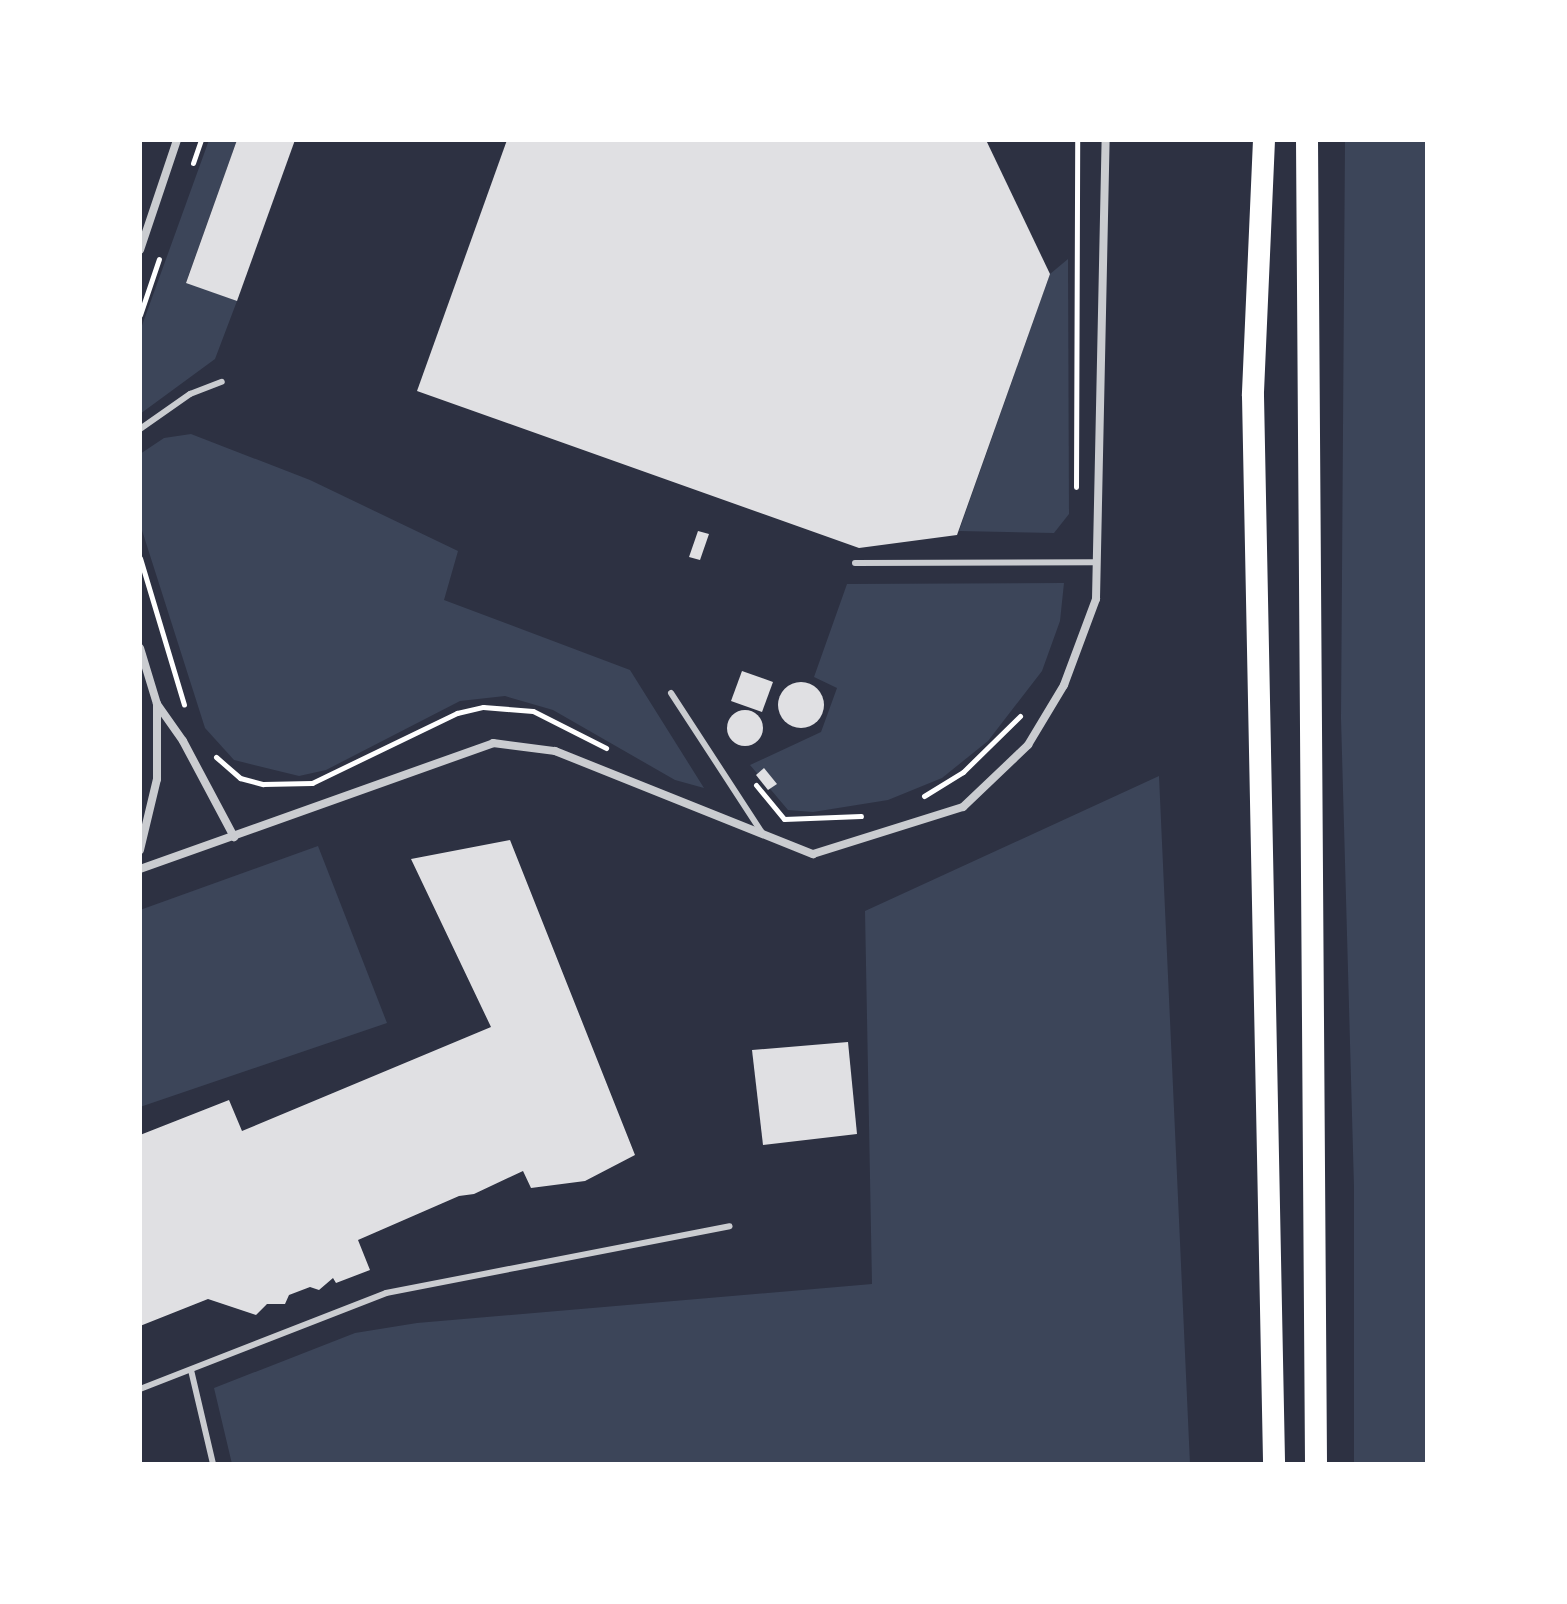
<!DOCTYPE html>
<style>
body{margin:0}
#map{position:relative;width:1567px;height:1604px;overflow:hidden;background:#2d3142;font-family:"Varela Round",sans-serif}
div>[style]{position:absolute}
.green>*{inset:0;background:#3c4559}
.building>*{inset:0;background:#e0e0e3}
.round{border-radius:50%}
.path>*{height:5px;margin:-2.5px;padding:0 2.5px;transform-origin:2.5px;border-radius:2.5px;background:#fff}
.service>*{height:6px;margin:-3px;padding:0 3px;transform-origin:3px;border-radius:3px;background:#caccd0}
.minor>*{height:8px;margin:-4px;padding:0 4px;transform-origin:4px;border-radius:4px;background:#caccd0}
.trunk>*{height:22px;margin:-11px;padding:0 11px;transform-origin:11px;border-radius:11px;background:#fff}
span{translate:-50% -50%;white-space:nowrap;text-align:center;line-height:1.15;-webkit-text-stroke:7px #fff;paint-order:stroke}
.frame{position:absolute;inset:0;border:142px solid #fff;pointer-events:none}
</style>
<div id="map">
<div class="green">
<div style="clip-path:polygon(209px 140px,237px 140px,186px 282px,237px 301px,215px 359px,140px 414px,140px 331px)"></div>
<div style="clip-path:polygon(1345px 140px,1427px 140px,1427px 1464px,1354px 1464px,1354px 1187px,1341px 718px)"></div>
<div style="clip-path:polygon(1068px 259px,1069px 514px,1054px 533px,959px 531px,1050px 274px)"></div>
<div style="clip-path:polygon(191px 434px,310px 480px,458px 551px,444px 600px,630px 670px,704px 788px,675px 780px,553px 710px,505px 696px,460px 701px,326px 770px,299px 776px,234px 760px,205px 728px,140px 524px,140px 454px,164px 438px)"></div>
<div style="clip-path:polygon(1064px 583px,1060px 621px,1042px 671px,988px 741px,942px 778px,888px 800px,813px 812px,788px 810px,750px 765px,821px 732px,837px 688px,814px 677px,847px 584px)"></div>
<div style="clip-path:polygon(1159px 776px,1190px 1464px,232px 1464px,214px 1388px,355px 1333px,417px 1323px,872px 1284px,865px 911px)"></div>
<div style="clip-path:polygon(318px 846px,387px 1023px,140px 1107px,140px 910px)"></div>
</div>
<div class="building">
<div style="clip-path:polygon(237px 140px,295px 140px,237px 301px,186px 283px)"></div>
<div style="clip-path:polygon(507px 140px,986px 140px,1050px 274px,957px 535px,859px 548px,417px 391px)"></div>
<div style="clip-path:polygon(698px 531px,709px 534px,700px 560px,689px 557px)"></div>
<div style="clip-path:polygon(742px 671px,773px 682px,762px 712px,731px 701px)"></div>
<div class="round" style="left:778px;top:682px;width:46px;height:46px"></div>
<div class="round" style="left:727px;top:710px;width:36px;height:36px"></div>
<div style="clip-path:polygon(764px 768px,777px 784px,768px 790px,756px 775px)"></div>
<div style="clip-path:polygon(510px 840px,635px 1155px,585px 1181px,531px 1188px,523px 1171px,474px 1194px,459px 1196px,358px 1240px,370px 1270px,336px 1283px,333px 1278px,319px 1290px,310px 1287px,289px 1295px,285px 1304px,267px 1304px,256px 1315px,208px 1299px,140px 1326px,140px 1135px,229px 1100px,242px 1131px,491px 1027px,411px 859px)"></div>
<div style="clip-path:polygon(848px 1042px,857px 1134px,763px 1145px,752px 1050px)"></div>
</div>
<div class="path">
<div style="left:193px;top:163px;width:24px;rotate:-71deg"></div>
<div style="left:140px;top:315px;width:59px;rotate:-71.3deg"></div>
<div style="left:1076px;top:487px;width:347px;rotate:-89.8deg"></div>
<div style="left:140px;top:558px;width:153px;rotate:73.3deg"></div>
<div style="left:216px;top:757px;width:32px;rotate:41deg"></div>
<div style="left:240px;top:778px;width:24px;rotate:15deg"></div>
<div style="left:263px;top:784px;width:49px;rotate:-1.2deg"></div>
<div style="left:312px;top:783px;width:161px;rotate:-25.8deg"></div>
<div style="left:457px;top:713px;width:27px;rotate:-13deg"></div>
<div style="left:483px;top:707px;width:50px;rotate:4.6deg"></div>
<div style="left:533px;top:711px;width:82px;rotate:26.9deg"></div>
<div style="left:756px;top:785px;width:44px;rotate:50.5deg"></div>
<div style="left:784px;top:819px;width:77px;rotate:-2.2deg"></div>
<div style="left:924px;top:796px;width:46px;rotate:-31.6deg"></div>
<div style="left:963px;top:772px;width:80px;rotate:-44.5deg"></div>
</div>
<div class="service">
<div style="left:140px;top:429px;width:61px;rotate:-35deg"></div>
<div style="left:190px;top:394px;width:34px;rotate:-21deg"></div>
<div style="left:855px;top:563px;width:242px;rotate:-0.2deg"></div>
<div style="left:671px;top:693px;width:168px;rotate:56.9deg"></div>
<div style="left:191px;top:1370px;width:97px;rotate:76.8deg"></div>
<div style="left:140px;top:1389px;width:264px;rotate:-21.3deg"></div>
<div style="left:386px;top:1293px;width:350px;rotate:-11deg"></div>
</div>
<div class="minor">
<div style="left:140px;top:250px;width:116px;rotate:-71.4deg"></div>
<div style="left:140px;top:648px;width:59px;rotate:73.1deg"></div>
<div style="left:157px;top:704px;width:75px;rotate:90deg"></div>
<div style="left:157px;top:779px;width:73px;rotate:103.5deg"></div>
<div style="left:157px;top:704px;width:45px;rotate:54.9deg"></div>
<div style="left:183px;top:741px;width:109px;rotate:62deg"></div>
<div style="left:140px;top:869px;width:375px;rotate:-19.6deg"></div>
<div style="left:493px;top:743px;width:63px;rotate:7.4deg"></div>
<div style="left:555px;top:751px;width:278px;rotate:21.8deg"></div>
<div style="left:813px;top:854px;width:157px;rotate:-17.4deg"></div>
<div style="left:963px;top:807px;width:90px;rotate:-43.6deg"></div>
<div style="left:1028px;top:745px;width:70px;rotate:-59deg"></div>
<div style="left:1064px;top:685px;width:92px;rotate:-69.6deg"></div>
<div style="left:1096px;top:599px;width:459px;rotate:-88.8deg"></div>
</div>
<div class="trunk">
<div style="left:1264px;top:140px;width:256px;rotate:92.5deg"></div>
<div style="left:1253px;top:396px;width:1068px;rotate:88.87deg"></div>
<div style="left:1307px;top:140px;width:1324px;rotate:89.61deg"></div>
</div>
<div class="frame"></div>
</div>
